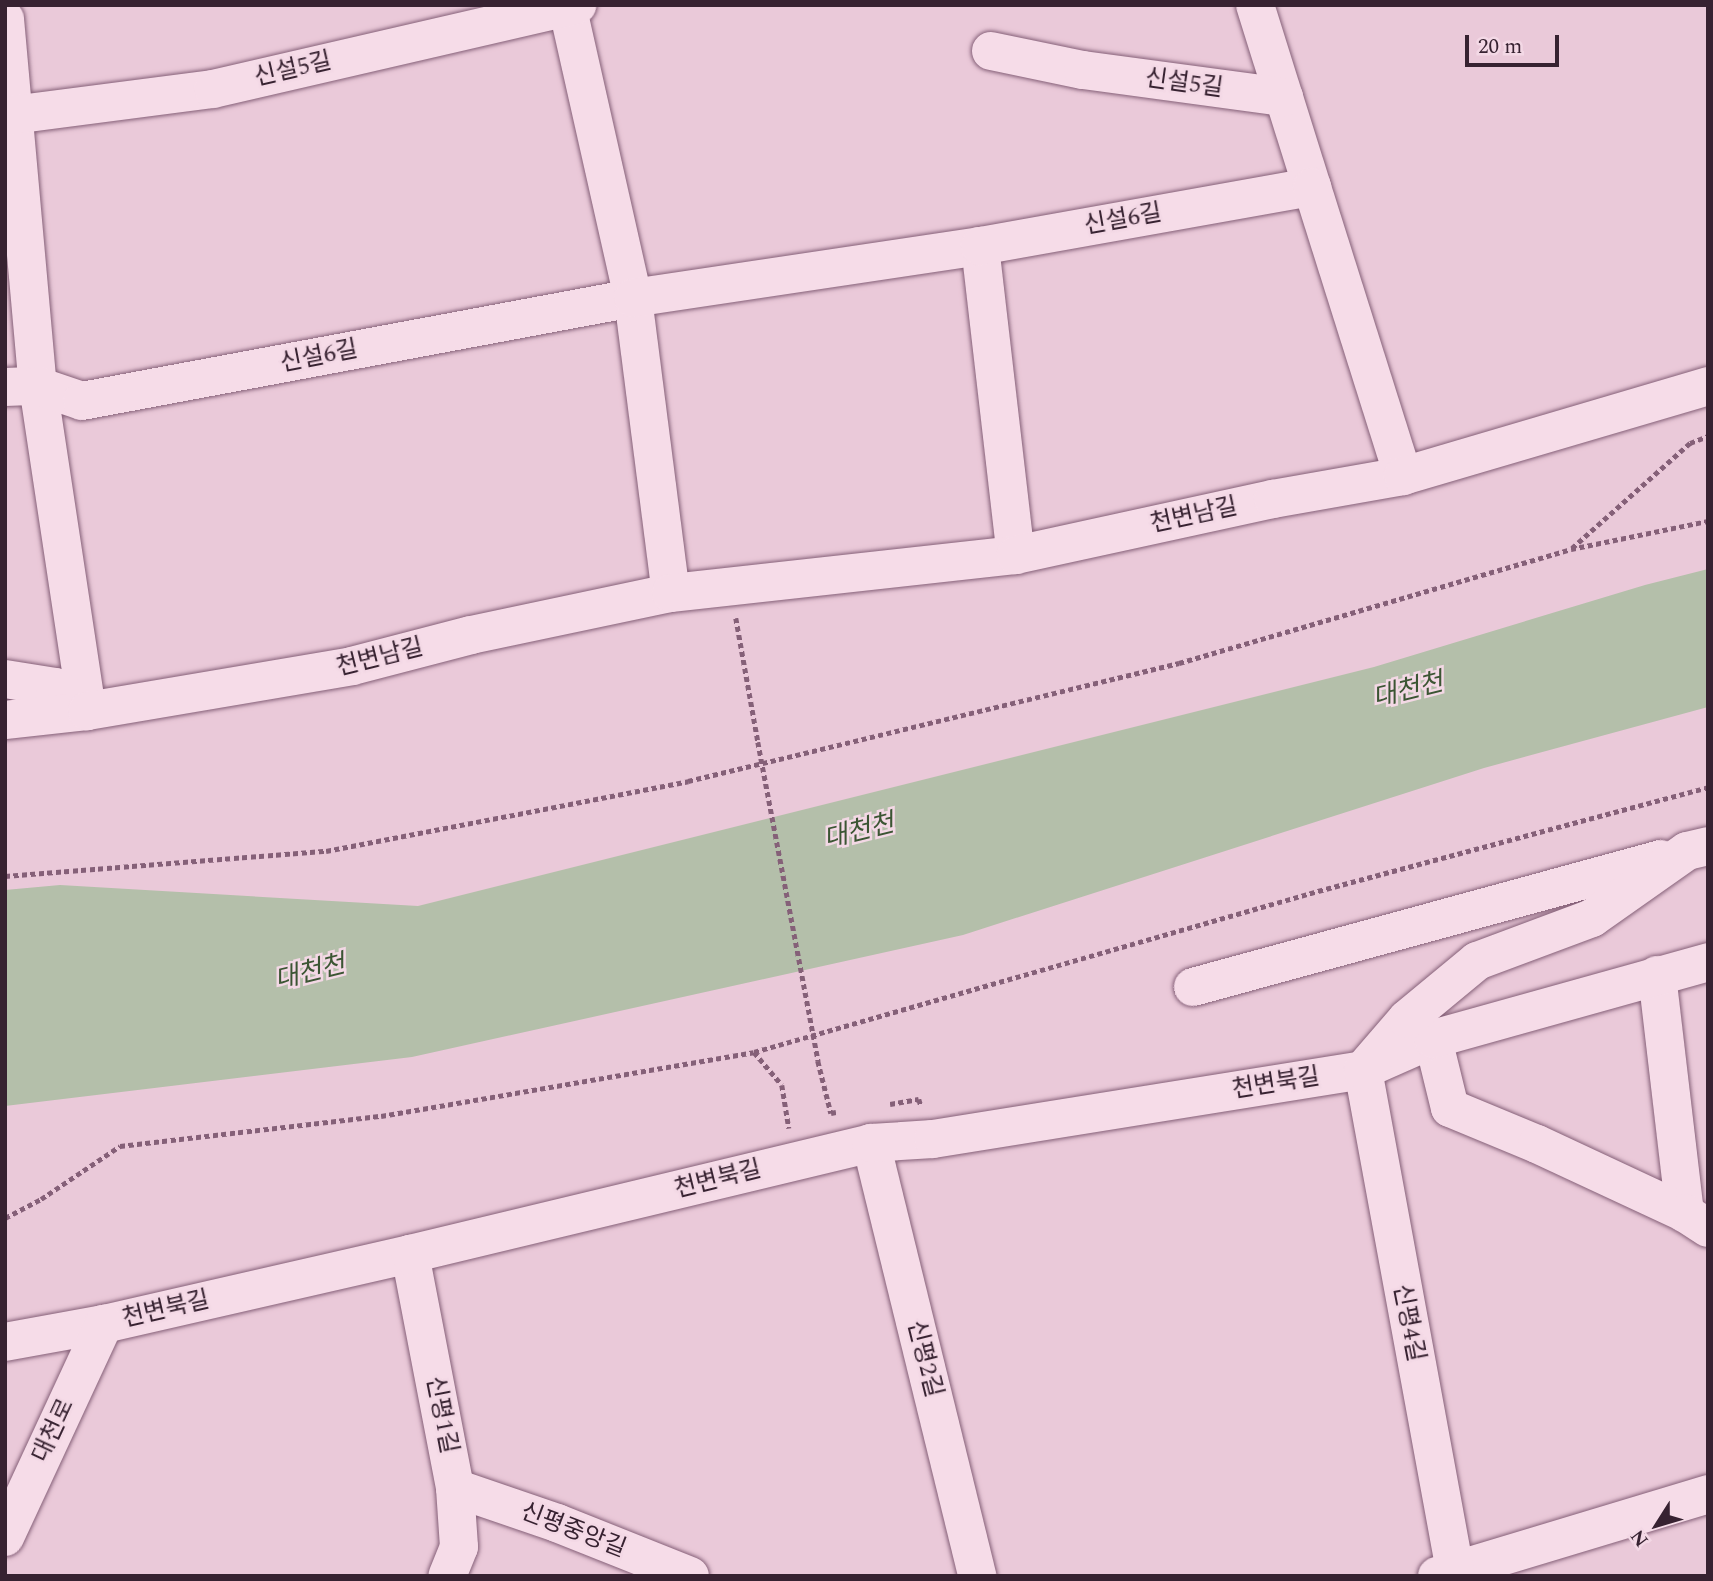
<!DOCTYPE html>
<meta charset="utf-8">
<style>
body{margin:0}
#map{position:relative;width:1713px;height:1581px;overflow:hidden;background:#eac9d9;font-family:Spectral,"Noto Sans KR",serif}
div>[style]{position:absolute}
.water>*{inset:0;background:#b4bfaa}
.path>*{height:4.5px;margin-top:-2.25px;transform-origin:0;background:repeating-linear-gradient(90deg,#856078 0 5px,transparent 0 8.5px)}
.roads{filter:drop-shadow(0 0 2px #856078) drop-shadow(0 0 2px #856078)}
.minor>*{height:38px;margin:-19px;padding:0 19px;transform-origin:19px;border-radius:19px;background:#f6dce8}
.path-bridge>*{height:4.5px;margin-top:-2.25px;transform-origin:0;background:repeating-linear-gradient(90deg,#856078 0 5px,transparent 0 8.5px)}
span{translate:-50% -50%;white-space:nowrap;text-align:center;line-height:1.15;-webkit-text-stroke:5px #f3d8e5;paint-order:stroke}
.street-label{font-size:24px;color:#372231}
.water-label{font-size:26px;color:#3b5533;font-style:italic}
.frame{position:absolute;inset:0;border:7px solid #372231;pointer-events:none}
.north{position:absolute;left:1622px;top:1490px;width:70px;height:70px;-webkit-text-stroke:5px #f3d8e5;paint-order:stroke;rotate:233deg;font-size:19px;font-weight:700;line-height:28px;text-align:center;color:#372231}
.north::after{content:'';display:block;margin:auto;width:24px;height:32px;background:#372231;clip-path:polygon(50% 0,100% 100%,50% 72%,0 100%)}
.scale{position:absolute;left:1465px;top:35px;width:94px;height:32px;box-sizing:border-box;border:4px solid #372231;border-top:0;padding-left:9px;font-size:21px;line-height:24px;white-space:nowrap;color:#372231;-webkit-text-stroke:5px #f3d8e5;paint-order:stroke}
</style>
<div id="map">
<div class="water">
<div style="clip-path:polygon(1708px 569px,1708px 707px,1484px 768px,963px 935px,412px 1057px,5px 1106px,5px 890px,60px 885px,418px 906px,1374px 667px,1645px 585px)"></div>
</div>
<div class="path">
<div style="left:1572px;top:548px;width:158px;rotate:-41.7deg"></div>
<div style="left:1690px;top:443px;width:19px;rotate:-21deg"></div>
<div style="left:736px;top:618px;width:126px;rotate:79.9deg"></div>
<div style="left:5px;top:876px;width:322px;rotate:-4.5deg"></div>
<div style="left:326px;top:851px;width:369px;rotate:-10.9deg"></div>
<div style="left:688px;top:781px;width:505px;rotate:-13.51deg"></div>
<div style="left:1179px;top:663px;width:408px;rotate:-16.2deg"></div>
<div style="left:1571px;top:549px;width:140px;rotate:-11.6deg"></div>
<div style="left:754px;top:1052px;width:43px;rotate:49.7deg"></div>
<div style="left:782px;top:1085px;width:44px;rotate:80.8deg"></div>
<div style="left:818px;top:1061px;width:54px;rotate:76deg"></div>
<div style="left:831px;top:1113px;width:5px;rotate:-11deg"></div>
<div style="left:890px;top:1104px;width:29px;rotate:-10deg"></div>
<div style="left:919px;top:1099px;width:7px;rotate:74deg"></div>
<div style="left:5px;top:1218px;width:41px;rotate:-27.8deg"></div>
<div style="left:41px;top:1199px;width:95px;rotate:-33.9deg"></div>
<div style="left:120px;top:1146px;width:263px;rotate:-6.6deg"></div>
<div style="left:381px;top:1116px;width:378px;rotate:-9.7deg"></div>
<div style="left:754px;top:1052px;width:587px;rotate:-15.93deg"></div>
<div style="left:1318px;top:891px;width:404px;rotate:-14.9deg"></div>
</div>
<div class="roads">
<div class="minor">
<div style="left:567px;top:5px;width:300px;rotate:77.3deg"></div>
<div style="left:633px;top:298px;width:297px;rotate:82.7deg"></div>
<div style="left:1255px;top:5px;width:191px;rotate:72.6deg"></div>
<div style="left:5px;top:19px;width:368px;rotate:84.9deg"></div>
<div style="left:38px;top:386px;width:329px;rotate:81.4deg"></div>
<div style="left:991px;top:51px;width:94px;rotate:11.7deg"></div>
<div style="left:1083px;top:70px;width:203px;rotate:7.7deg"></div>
<div style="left:5px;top:116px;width:210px;rotate:-7.4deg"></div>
<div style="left:213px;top:89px;width:374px;rotate:-13deg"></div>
<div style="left:980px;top:246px;width:311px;rotate:83.4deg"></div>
<div style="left:5px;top:387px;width:33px;rotate:-2deg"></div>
<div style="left:38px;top:386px;width:46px;rotate:18.8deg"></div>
<div style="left:82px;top:401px;width:561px;rotate:-10.59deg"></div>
<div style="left:633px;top:298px;width:351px;rotate:-8.5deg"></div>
<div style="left:980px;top:246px;width:337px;rotate:-10.1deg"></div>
<div style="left:1312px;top:187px;width:303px;rotate:72.5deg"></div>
<div style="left:5px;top:679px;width:51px;rotate:9.1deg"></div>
<div style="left:55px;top:687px;width:40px;rotate:37deg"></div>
<div style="left:5px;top:720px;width:82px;rotate:-6.3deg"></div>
<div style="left:87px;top:711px;width:269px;rotate:-9.6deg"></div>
<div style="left:352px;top:666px;width:123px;rotate:-14.6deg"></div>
<div style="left:471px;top:635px;width:204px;rotate:-11.9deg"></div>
<div style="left:671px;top:593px;width:347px;rotate:-6.3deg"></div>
<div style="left:1016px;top:555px;width:263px;rotate:-12.3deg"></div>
<div style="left:1273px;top:499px;width:132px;rotate:-10deg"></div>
<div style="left:1403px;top:476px;width:318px;rotate:-16.4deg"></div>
<div style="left:1657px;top:975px;width:240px;rotate:83.3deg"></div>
<div style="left:1193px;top:987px;width:485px;rotate:-15.3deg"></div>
<div style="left:1433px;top:1039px;width:71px;rotate:76.2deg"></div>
<div style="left:1450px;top:1108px;width:94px;rotate:22.5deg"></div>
<div style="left:1537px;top:1144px;width:163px;rotate:25deg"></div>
<div style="left:1685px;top:1213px;width:27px;rotate:33deg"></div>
<div style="left:871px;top:1143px;width:446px;rotate:76.2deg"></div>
<div style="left:410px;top:1254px;width:238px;rotate:79.1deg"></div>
<div style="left:455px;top:1488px;width:59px;rotate:86.1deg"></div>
<div style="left:459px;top:1547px;width:31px;rotate:112deg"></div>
<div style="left:5px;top:1342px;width:101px;rotate:-10.3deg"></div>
<div style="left:104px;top:1324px;width:314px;rotate:-12.9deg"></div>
<div style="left:410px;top:1254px;width:474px;rotate:-13.5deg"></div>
<div style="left:871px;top:1143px;width:62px;rotate:-3.7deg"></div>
<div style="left:933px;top:1139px;width:436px;rotate:-9.1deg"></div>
<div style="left:1363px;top:1070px;width:77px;rotate:-23.9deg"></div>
<div style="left:1433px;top:1039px;width:286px;rotate:-15.6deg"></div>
<div style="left:455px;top:1488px;width:108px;rotate:18.9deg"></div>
<div style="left:557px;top:1523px;width:143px;rotate:21.7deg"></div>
<div style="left:5px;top:1537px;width:235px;rotate:-65.1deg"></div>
<div style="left:1437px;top:1576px;width:283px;rotate:-16.8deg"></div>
<div style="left:1456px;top:1576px;width:514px;rotate:-100.41deg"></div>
<div style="left:1363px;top:1070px;width:67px;rotate:-49.2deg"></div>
<div style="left:1407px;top:1019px;width:91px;rotate:-39.6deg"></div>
<div style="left:1477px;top:961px;width:123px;rotate:-20.5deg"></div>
<div style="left:1592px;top:918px;width:116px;rotate:-35.2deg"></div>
<div style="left:1687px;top:851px;width:22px;rotate:-13deg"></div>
</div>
</div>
<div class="path-bridge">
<div style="left:758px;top:742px;width:325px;rotate:79.3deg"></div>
</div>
<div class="street-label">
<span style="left:293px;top:70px;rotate:-13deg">신설5길</span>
<span style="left:1184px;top:84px;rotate:8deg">신설5길</span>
<span style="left:1123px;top:220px;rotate:-10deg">신설6길</span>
<span style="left:319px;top:357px;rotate:-11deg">신설6길</span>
<span style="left:1194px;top:516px;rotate:-12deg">천변남길</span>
<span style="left:380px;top:658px;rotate:-14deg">천변남길</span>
<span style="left:1276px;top:1084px;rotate:-9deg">천변북길</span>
<span style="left:718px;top:1180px;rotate:-14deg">천변북길</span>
<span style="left:166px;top:1310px;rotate:-13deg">천변북길</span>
<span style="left:1408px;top:1323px;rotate:79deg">신평4길</span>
<span style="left:924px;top:1359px;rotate:76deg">신평2길</span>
<span style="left:441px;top:1415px;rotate:79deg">신평1길</span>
<span style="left:54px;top:1431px;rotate:-65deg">대천로</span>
<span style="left:573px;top:1531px;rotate:21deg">신평중앙길</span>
</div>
<div class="water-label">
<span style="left:1408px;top:691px;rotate:-14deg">대천천</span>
<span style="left:859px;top:832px;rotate:-14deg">대천천</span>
<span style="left:310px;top:973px;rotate:-14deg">대천천</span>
</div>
<div class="frame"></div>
<div class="north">N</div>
<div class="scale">20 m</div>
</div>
